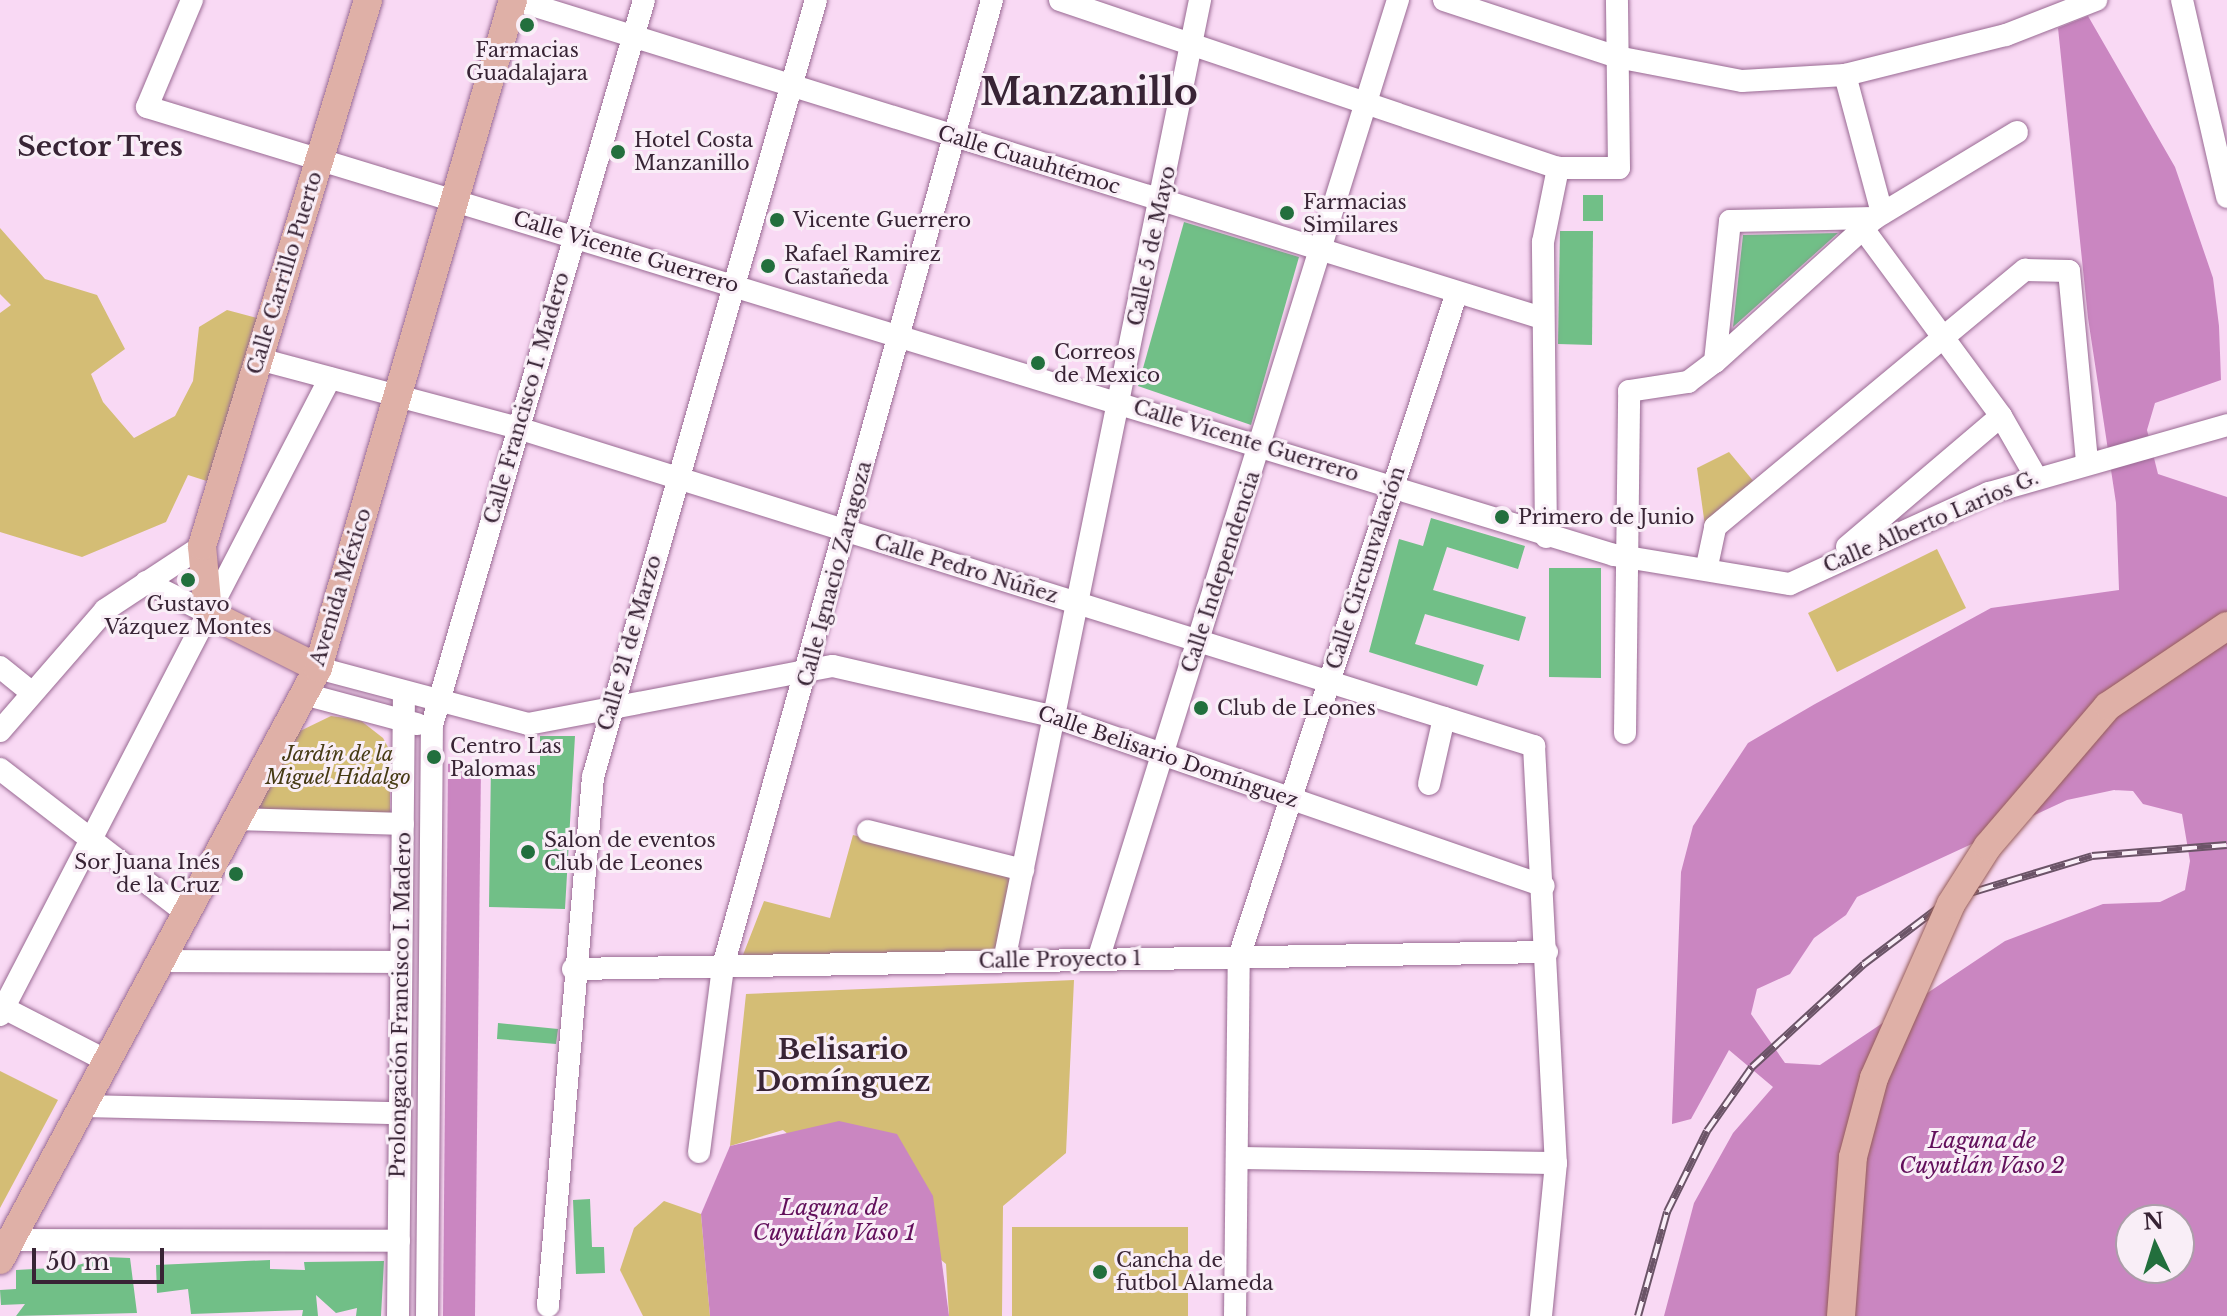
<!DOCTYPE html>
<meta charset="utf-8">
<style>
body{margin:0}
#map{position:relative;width:2227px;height:1316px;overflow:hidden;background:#f9d9f4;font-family:"Libre Baskerville",serif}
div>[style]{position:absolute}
.green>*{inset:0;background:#d4bd75}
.water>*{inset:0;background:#ca86c1}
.building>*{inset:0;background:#71bf87}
.roads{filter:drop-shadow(0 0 2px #996a93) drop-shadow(0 0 2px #996a93)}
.minor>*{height:22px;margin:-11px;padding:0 11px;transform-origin:11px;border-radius:11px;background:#fff}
.major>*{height:28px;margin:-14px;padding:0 14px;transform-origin:14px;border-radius:14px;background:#dfb0a7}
.rail>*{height:8px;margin-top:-4px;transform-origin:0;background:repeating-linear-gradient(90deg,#f9eef7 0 15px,#6b5467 0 30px);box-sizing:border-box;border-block:2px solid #6b5467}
.bridges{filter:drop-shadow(0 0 2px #965d59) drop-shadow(0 0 2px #965d59)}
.major-bridge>*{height:28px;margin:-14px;padding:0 14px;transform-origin:14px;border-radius:14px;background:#dfb0a7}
.dots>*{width:22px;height:22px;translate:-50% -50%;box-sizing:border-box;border:4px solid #f9eef7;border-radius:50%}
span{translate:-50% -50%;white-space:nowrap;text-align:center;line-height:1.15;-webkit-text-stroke:6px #f9eef7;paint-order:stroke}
.poi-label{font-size:20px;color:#382435}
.left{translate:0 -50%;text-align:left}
.right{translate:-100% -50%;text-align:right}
.street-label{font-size:20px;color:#382435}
.park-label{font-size:20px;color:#463a14;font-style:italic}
.water-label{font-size:22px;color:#620f5b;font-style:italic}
.district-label{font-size:28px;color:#382435;font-weight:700}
.town-label{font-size:36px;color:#382435;font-weight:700}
.north{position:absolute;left:2115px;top:1204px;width:80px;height:80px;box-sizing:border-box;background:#f9eef7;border:2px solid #ac9da9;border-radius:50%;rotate:356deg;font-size:22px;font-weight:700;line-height:32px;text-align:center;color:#382435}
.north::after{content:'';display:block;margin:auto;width:28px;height:36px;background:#226f3d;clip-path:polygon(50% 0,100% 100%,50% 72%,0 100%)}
.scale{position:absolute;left:32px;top:1248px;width:132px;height:36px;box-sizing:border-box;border:4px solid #382435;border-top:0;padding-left:10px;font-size:24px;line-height:28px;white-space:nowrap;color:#382435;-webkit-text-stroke:6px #f9eef7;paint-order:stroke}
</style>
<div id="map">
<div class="green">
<div style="clip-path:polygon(0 228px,45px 279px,97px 295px,125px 349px,91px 374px,103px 402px,134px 438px,175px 416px,193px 381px,199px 327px,227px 310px,261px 319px,216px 484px,188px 475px,166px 522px,82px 557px,0 532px,0 313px,11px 305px,0 294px)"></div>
<div style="clip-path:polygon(1729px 452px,1755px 483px,1705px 526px,1697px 468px)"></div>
<div style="clip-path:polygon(1937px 549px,1966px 608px,1837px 672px,1808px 613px)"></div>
<div style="clip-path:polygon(331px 716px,360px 720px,383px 738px,390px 751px,390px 816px,253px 811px,298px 732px)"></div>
<div style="clip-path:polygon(853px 835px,1016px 876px,996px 961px,741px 960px,764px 901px,830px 918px)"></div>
<div style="clip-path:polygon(1074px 980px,1066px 1153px,1003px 1206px,1002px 1316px,949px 1316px,946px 1264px,783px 1130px,730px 1146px,746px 994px)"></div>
<div style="clip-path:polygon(0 1071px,58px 1100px,0 1208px)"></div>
<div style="clip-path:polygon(664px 1201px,701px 1214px,710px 1316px,643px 1316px,620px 1270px,634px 1228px)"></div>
<div style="clip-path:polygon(1012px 1227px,1188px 1227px,1188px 1316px,1012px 1316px)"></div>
</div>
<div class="water">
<div style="clip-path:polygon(evenodd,2088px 16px,2175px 167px,2213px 278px,2219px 326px,2221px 380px,2155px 403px,2147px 430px,2158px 474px,2227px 497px,2227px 1316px,1664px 1316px,1694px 1203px,1733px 1133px,1773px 1087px,1729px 1050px,1691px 1119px,1672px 1124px,1681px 872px,1693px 826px,1748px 743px,1815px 704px,1991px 608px,2119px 590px,2116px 503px,2088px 318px,2058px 28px,2088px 16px,2114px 790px,2133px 791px,2143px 804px,2182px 814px,2190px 861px,2185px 890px,2160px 902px,2103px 904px,2005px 941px,1820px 1065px,1785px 1063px,1751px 1014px,1757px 989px,1790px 974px,1814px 938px,1846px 915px,1857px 897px,2067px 800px,2114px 790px,2088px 16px,2131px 1220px,2179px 1220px,2179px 1268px,2131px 1268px,2131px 1220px)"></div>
<div style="clip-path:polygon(448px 762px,481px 763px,475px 1316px,443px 1316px)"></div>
<div style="clip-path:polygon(839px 1121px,897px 1134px,933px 1196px,949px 1316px,710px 1316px,701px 1214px,730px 1146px)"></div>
</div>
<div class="building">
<div style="clip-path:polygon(1583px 195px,1603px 195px,1603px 221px,1583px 221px)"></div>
<div style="clip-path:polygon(1184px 222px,1299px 257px,1251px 425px,1138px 386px)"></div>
<div style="clip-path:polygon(1560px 231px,1593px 231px,1592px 345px,1558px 344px)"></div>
<div style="clip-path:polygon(1838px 233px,1733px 327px,1743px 235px)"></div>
<div style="clip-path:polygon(1431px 518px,1525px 546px,1518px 569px,1447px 547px,1433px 590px,1526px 617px,1519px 641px,1425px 614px,1415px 644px,1484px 665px,1477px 686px,1369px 652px,1399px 539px,1423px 546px)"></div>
<div style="clip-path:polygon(1549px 568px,1601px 568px,1601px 678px,1549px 677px)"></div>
<div style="clip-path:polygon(540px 736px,575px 736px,565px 909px,489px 907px,491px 763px,540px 765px)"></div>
<div style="clip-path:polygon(498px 1023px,558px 1029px,556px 1044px,497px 1039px)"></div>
<div style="clip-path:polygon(590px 1199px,592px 1247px,604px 1247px,605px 1273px,576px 1274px,573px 1200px)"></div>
<div style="clip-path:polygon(106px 1257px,130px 1258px,137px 1313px,16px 1316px,25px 1304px,1px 1305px,0 1290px,16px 1289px,16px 1270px,71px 1267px)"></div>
<div style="clip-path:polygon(270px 1260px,270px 1269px,305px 1270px,304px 1262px,384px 1261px,381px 1316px,356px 1316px,357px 1308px,336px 1313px,316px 1295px,318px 1316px,302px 1316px,303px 1310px,191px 1314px,188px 1289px,157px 1293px,156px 1265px)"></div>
</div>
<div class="roads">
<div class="minor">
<div style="left:192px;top:0;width:116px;rotate:112.8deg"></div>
<div style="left:147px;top:107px;width:1534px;rotate:16.98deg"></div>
<div style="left:1614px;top:555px;width:178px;rotate:9.4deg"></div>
<div style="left:1790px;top:584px;width:219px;rotate:-24.6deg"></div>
<div style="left:1989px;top:493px;width:248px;rotate:-15.9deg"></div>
<div style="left:516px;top:0;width:1074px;rotate:17.22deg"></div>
<div style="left:1060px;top:0;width:526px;rotate:18.64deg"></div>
<div style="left:1558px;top:168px;width:61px"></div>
<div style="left:1619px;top:168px;width:168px;rotate:-90.7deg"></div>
<div style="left:1444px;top:0;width:182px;rotate:18.2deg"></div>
<div style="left:1617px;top:57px;width:127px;rotate:10.9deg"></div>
<div style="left:1742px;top:81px;width:103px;rotate:-3.3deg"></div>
<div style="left:1845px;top:75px;width:166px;rotate:-14deg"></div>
<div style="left:2006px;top:35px;width:97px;rotate:-21.3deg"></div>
<div style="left:2182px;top:0;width:202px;rotate:77.1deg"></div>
<div style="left:1845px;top:75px;width:143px;rotate:75deg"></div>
<div style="left:1875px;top:218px;width:145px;rotate:178.8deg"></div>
<div style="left:1730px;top:221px;width:142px;rotate:96.1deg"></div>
<div style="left:1715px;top:362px;width:215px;rotate:-42deg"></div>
<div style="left:1875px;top:218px;width:166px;rotate:-31.2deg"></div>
<div style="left:1864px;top:230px;width:231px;rotate:53.6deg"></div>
<div style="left:2001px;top:416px;width:70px;rotate:60.2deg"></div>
<div style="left:259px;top:359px;width:268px;rotate:14.9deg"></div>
<div style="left:518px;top:428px;width:1065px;rotate:17.38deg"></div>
<div style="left:1534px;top:746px;width:418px;rotate:87deg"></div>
<div style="left:1556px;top:1163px;width:154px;rotate:95.6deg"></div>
<div style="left:1546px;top:537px;width:295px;rotate:-90.6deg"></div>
<div style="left:1543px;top:242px;width:76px;rotate:-78.5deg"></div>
<div style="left:1847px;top:547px;width:202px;rotate:-40.4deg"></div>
<div style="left:1707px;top:566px;width:40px;rotate:-78deg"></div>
<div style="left:1715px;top:527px;width:403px;rotate:-39.7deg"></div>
<div style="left:2025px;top:270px;width:44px;rotate:1.3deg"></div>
<div style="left:2069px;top:271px;width:192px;rotate:84.6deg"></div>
<div style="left:146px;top:582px;width:69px;rotate:26.6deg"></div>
<div style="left:0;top:667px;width:40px;rotate:39deg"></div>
<div style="left:318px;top:668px;width:217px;rotate:14.9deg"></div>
<div style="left:528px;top:724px;width:310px;rotate:-10.8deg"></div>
<div style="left:833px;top:666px;width:228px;rotate:12.9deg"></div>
<div style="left:1055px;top:717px;width:517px;rotate:19.07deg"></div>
<div style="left:304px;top:694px;width:117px;rotate:14.9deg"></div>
<div style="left:0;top:731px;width:160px;rotate:-49deg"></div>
<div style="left:105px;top:610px;width:116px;rotate:-33.4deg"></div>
<div style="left:1625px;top:733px;width:342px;rotate:-89.3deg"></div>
<div style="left:1629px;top:391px;width:60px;rotate:-8.7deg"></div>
<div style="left:1688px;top:382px;width:34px;rotate:-37deg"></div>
<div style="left:0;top:769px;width:235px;rotate:37.7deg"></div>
<div style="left:1429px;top:784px;width:68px;rotate:-77.2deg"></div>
<div style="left:237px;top:819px;width:166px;rotate:1.7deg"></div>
<div style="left:868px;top:831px;width:160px;rotate:14.1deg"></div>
<div style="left:1098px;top:960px;width:1006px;rotate:-72.65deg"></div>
<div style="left:160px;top:961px;width:241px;rotate:0.2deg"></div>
<div style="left:1004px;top:961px;width:981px;rotate:-78.47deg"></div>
<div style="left:573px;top:969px;width:974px;rotate:-1deg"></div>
<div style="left:0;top:1006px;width:120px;rotate:27.2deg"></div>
<div style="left:0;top:1015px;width:717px;rotate:-62.61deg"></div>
<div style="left:83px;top:1106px;width:317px;rotate:1.3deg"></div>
<div style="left:699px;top:1152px;width:188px;rotate:-82.6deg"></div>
<div style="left:723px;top:966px;width:1003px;rotate:-74.44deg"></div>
<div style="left:1237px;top:1158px;width:319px;rotate:0.9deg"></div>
<div style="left:11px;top:1240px;width:388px;rotate:0.1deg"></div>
<div style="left:548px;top:1306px;width:531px;rotate:-85.14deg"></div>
<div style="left:593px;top:777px;width:808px;rotate:-73.99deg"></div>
<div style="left:398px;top:1316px;width:622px;rotate:-89.45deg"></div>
<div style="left:427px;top:1316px;width:591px;rotate:-89.52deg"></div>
<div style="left:432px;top:725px;width:755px;rotate:-73.7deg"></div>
<div style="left:1235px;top:1316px;width:359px;rotate:-89.4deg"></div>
<div style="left:1239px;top:957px;width:697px;rotate:-71.85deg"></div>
</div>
<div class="major">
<div style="left:318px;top:668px;width:123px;rotate:-153.4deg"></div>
<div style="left:208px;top:613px;width:67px;rotate:-95.1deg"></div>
<div style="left:202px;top:546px;width:571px;rotate:-73.09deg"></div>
<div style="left:0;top:1260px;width:672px;rotate:-61.76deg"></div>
<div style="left:318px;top:668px;width:696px;rotate:-73.73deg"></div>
</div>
</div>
<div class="rail">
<div style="left:1638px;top:1316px;width:108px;rotate:-74.4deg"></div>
<div style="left:1667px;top:1212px;width:90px;rotate:-63.7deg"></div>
<div style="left:1707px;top:1131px;width:78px;rotate:-54.9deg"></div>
<div style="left:1752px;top:1067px;width:152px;rotate:-42.6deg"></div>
<div style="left:1864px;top:964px;width:108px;rotate:-37.1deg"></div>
<div style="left:1950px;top:899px;width:148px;rotate:-16.8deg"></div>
<div style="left:2092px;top:856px;width:135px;rotate:-4.7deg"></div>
</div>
<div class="bridges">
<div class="major-bridge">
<div style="left:1841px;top:1316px;width:159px;rotate:-85.7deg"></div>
<div style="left:1853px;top:1157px;width:82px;rotate:-75.1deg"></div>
<div style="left:1874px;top:1078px;width:190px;rotate:-66.1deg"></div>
<div style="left:1951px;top:904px;width:69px;rotate:-57.5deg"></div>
<div style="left:1988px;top:846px;width:184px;rotate:-49.4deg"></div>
<div style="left:2108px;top:706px;width:143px;rotate:-33.9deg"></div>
</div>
</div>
<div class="dots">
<div style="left:527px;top:25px;background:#226f3d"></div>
<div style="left:618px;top:152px;background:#226f3d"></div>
<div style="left:1287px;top:213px;background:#226f3d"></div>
<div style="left:777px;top:220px;background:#226f3d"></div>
<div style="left:768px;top:266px;background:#226f3d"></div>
<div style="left:1038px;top:363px;background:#226f3d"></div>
<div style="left:1502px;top:517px;background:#226f3d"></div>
<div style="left:188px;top:580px;background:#226f3d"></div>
<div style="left:1201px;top:708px;background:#226f3d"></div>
<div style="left:434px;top:757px;background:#226f3d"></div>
<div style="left:528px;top:852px;background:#226f3d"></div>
<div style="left:236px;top:874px;background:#226f3d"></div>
<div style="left:1100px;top:1272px;background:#226f3d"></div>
</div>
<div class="poi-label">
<span style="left:527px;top:62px">Farmacias<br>Guadalajara</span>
<span class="left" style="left:634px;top:152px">Hotel Costa<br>Manzanillo</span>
<span class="left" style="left:1303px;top:214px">Farmacias<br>Similares</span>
<span class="left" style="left:793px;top:220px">Vicente Guerrero</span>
<span class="left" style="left:784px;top:266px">Rafael Ramirez<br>Castañeda</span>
<span class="left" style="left:1054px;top:364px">Correos<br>de Mexico</span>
<span class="left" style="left:1518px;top:517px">Primero de Junio</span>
<span style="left:188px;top:616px">Gustavo<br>Vázquez Montes</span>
<span class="left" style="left:1217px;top:708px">Club de Leones</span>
<span class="left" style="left:450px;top:758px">Centro Las<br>Palomas</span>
<span class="left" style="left:544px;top:852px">Salon de eventos<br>Club de Leones</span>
<span class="right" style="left:220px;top:874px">Sor Juana Inés<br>de la Cruz</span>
<span class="left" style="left:1116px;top:1272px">Cancha de<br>futbol Alameda</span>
</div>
<div class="street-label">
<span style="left:1029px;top:160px;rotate:17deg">Calle Cuauhtémoc</span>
<span style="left:1152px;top:246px;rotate:-78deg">Calle 5 de Mayo</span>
<span style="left:626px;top:252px;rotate:17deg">Calle Vicente Guerrero</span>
<span style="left:285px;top:273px;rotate:-73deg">Calle Carrillo Puerto</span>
<span style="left:527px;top:398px;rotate:-74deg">Calle Francisco I. Madero</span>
<span style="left:1246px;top:441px;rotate:17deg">Calle Vicente Guerrero</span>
<span style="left:1931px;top:522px;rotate:-23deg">Calle Alberto Larios G.</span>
<span style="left:1366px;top:568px;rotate:-72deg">Calle Circunvalación</span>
<span style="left:966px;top:569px;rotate:17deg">Calle Pedro Núñez</span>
<span style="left:1221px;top:572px;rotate:-72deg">Calle Independencia</span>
<span style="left:835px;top:574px;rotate:-75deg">Calle Ignacio Zaragoza</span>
<span style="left:341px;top:587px;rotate:-73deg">Avenida México</span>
<span style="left:630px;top:643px;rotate:-74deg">Calle 21 de Marzo</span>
<span style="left:1168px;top:757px;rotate:19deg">Calle Belisario Domínguez</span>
<span style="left:1060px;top:960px;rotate:-1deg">Calle Proyecto 1</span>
<span style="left:401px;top:1005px;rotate:-89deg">Prolongación Francisco I. Madero</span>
</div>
<div class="park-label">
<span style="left:338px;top:766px">Jardín de la<br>Miguel Hidalgo</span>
</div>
<div class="water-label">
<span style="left:1982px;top:1153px">Laguna de<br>Cuyutlán Vaso 2</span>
<span style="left:834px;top:1220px">Laguna de<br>Cuyutlán Vaso 1</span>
</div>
<div class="district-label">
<span style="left:100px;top:147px">Sector Tres</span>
<span style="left:843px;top:1066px">Belisario<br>Domínguez</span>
</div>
<div class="town-label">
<span style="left:1089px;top:93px">Manzanillo</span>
</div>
<div class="north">N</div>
<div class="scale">50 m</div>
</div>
